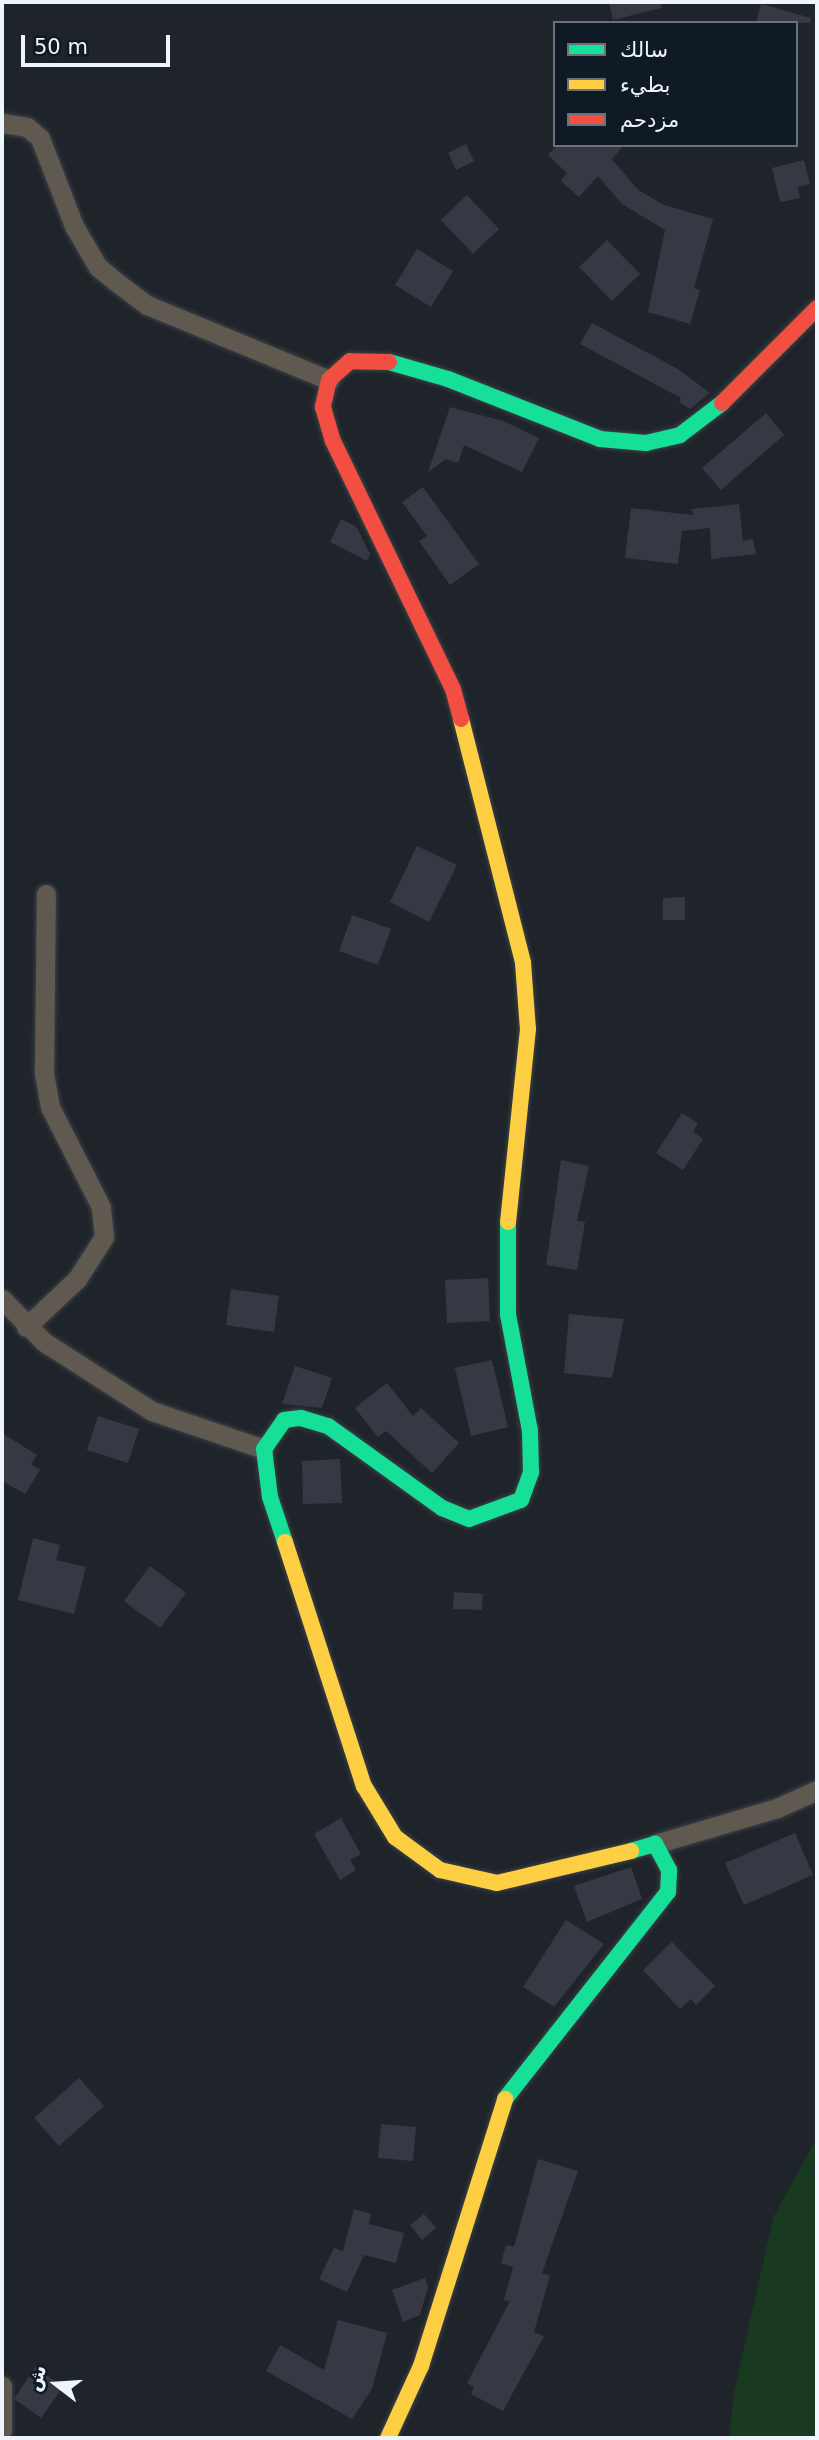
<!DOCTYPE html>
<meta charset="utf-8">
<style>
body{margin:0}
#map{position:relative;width:819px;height:2440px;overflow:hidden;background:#1e242a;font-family:"DejaVu Sans",Cairo,sans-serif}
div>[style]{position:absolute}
.green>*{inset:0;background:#193921}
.building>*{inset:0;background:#363944}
.roads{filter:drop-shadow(0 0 2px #3c4147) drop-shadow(0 0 2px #3c4147)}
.street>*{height:19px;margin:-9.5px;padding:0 9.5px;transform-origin:9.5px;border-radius:9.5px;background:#5f5950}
.fast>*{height:16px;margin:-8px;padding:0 8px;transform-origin:8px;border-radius:8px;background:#16e098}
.slow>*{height:16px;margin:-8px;padding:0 8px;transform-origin:8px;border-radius:8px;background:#ffcf43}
.jam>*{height:16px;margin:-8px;padding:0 8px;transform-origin:8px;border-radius:8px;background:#f24e42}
span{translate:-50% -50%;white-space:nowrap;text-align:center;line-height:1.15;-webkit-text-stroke:7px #101a25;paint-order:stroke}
.frame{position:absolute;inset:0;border:4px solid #eef5fd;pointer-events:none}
.legend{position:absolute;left:553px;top:21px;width:245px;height:126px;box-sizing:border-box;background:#101a25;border:2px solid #69727b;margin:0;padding:9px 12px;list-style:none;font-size:21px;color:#eef5fd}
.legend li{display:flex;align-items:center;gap:14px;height:35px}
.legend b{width:35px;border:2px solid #69727b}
.north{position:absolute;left:21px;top:2349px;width:70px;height:70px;-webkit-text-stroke:5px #101a25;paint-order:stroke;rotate:287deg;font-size:19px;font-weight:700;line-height:28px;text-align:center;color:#eef5fd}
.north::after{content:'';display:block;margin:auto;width:24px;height:32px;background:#eef5fd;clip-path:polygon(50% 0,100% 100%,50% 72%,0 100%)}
.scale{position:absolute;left:21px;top:35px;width:149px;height:32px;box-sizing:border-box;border:4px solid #eef5fd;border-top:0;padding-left:9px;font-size:21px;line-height:24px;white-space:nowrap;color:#eef5fd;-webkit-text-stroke:5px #101a25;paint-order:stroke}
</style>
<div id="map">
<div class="green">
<div style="clip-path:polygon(817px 2137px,817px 2438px,729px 2438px,734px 2392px,773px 2218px)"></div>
</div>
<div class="building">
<div style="clip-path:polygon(609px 2px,661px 2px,661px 8px,613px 20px)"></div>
<div style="clip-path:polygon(761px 4px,811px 18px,810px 23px,756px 23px)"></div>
<div style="clip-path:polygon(466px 144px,474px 161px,456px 170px,448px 153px)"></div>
<div style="clip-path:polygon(557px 145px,624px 145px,612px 159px,638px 190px,664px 205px,713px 219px,694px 288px,700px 290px,690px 324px,648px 312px,665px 230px,622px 204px,598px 176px,579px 197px,561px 181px,567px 173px,548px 155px)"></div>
<div style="clip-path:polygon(804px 160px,810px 184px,798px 187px,800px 198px,780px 202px,772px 168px)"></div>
<div style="clip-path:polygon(467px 195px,499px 229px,473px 254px,441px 220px)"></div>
<div style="clip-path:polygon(607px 240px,640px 274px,612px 301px,579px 267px)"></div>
<div style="clip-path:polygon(417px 249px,453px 271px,431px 307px,395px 285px)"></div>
<div style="clip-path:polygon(592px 323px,678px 369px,710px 393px,690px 409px,679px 402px,681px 398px,580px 344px)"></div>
<div style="clip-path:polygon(450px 407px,503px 421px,539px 438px,522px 472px,464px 445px,458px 463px,446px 459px,428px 472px)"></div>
<div style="clip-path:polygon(766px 413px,784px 435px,721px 490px,702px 468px)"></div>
<div style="clip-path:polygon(423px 487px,479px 564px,450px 585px,419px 541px,427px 536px,402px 502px)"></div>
<div style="clip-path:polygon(739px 504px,743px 541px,753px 539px,756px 554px,711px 559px,710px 528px,682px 531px,678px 564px,625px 558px,631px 508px,693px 515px,692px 509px)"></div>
<div style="clip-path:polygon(341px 519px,357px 527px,370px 554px,367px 561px,330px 542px)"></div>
<div style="clip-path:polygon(417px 846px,457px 865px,429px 922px,390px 902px)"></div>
<div style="clip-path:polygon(685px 897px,685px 920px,663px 920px,663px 898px)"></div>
<div style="clip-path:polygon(352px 915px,391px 929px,378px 965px,339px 951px)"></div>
<div style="clip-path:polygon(682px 1113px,698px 1123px,693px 1132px,703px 1139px,683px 1170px,656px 1153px)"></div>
<div style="clip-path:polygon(561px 1160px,589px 1166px,577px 1221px,585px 1222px,577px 1270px,546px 1265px)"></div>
<div style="clip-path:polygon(488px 1278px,490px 1321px,447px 1323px,445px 1280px)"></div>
<div style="clip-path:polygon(231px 1289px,279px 1296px,274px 1332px,226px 1325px)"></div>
<div style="clip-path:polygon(569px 1314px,624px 1319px,612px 1378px,564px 1373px)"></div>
<div style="clip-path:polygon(492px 1360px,508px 1427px,471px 1436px,455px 1368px)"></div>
<div style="clip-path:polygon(295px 1366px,332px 1378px,322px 1408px,282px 1404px)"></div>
<div style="clip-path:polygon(387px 1383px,413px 1416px,421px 1408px,459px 1443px,432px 1473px,386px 1431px,378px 1437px,355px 1408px)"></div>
<div style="clip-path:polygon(98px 1416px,139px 1429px,128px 1463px,87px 1450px)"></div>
<div style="clip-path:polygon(2px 1433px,37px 1455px,31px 1464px,40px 1470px,25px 1494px,2px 1481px)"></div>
<div style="clip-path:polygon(340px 1459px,342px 1503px,303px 1504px,302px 1461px)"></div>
<div style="clip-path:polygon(33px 1538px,60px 1545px,56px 1560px,86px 1567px,74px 1614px,18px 1600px)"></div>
<div style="clip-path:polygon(150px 1566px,186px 1593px,160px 1628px,124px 1601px)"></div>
<div style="clip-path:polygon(454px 1592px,483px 1594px,482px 1610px,453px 1609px)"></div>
<div style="clip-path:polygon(341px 1818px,361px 1854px,350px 1860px,356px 1870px,340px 1880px,314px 1834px)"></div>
<div style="clip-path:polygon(795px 1833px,813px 1875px,744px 1905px,725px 1863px)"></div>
<div style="clip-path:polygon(631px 1867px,642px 1899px,587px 1922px,574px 1886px)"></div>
<div style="clip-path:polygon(566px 1920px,604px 1944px,554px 2007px,523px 1987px)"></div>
<div style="clip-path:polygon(672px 1942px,715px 1986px,696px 2005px,691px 1999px,680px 2009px,643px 1970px)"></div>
<div style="clip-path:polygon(79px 2078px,104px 2106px,59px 2146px,34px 2118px)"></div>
<div style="clip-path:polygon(381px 2124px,416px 2127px,413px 2161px,378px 2158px)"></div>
<div style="clip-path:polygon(538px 2159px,578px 2171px,542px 2273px,550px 2276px,534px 2332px,544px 2336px,503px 2411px,471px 2394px,474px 2387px,467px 2383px,510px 2301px,504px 2300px,513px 2267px,501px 2263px,506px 2245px,514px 2247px)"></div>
<div style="clip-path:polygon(354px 2209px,371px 2214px,369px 2224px,404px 2233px,396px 2263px,364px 2255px,347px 2292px,319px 2279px,334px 2248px,343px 2251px)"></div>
<div style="clip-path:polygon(424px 2214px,436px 2228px,422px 2240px,410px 2225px)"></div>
<div style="clip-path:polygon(425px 2278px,428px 2287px,420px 2315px,403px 2322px,392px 2290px)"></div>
<div style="clip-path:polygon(338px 2320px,387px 2333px,372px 2389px,352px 2419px,266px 2371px,280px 2345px,324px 2370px)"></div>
<div style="clip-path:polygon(35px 2367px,63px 2387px,41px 2418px,14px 2399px)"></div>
</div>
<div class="roads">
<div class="street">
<div style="left:2px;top:123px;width:25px;rotate:9deg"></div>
<div style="left:27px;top:127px;width:17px;rotate:40deg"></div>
<div style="left:40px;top:138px;width:94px;rotate:68.9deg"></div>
<div style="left:74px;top:226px;width:48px;rotate:59.7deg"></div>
<div style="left:98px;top:267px;width:22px;rotate:39deg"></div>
<div style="left:115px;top:281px;width:40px;rotate:37deg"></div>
<div style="left:147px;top:305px;width:197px;rotate:22.4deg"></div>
<div style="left:2px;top:1299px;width:60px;rotate:45.7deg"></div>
<div style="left:44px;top:1342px;width:128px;rotate:32.6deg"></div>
<div style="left:152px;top:1411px;width:118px;rotate:18.7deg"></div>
<div style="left:26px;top:1327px;width:70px;rotate:-43.3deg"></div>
<div style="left:77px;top:1279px;width:50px;rotate:-57.3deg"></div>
<div style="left:104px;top:1237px;width:30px;rotate:-96deg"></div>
<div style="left:101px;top:1207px;width:112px;rotate:-117deg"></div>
<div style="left:50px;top:1107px;width:35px;rotate:-100deg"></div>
<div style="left:44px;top:1073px;width:179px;rotate:-89.4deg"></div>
<div style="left:655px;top:1844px;width:127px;rotate:-16.4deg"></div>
<div style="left:777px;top:1808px;width:44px;rotate:-24.2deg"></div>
<div style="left:2px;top:2386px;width:44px;rotate:90deg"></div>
</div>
<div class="fast">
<div style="left:389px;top:362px;width:61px;rotate:16.1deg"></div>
<div style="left:448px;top:379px;width:163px;rotate:21.5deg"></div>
<div style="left:600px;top:439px;width:46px;rotate:5deg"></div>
<div style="left:646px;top:443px;width:35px;rotate:-13deg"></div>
<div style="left:680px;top:435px;width:53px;rotate:-37.3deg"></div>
<div style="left:285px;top:1542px;width:47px;rotate:-108.4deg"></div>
<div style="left:270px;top:1497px;width:48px;rotate:-97.1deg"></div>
<div style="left:264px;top:1449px;width:35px;rotate:-55deg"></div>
<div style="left:284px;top:1420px;width:17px;rotate:-7deg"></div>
<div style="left:301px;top:1418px;width:28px;rotate:17deg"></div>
<div style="left:328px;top:1426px;width:140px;rotate:35.7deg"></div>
<div style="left:442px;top:1508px;width:29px;rotate:22deg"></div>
<div style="left:469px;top:1519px;width:55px;rotate:-20.1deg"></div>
<div style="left:521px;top:1500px;width:30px;rotate:-70deg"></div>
<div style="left:531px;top:1472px;width:41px;rotate:-91.4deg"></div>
<div style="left:530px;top:1431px;width:118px;rotate:-100.7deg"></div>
<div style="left:508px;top:1315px;width:93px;rotate:-90deg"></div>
<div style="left:505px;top:2099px;width:263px;rotate:-51.8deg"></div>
<div style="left:668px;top:1892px;width:22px;rotate:-87deg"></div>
<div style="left:669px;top:1870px;width:30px;rotate:-118deg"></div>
<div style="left:655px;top:1844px;width:25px;rotate:164deg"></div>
</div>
<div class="slow">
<div style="left:461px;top:719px;width:252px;rotate:75.7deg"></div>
<div style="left:523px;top:963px;width:66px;rotate:85.7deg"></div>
<div style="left:528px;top:1029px;width:194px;rotate:95.9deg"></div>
<div style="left:285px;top:1542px;width:256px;rotate:72.1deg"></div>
<div style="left:364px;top:1786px;width:60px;rotate:58.7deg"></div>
<div style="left:395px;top:1837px;width:56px;rotate:36.3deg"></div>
<div style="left:440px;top:1870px;width:58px;rotate:12.8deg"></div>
<div style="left:497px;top:1883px;width:138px;rotate:-13.4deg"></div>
<div style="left:388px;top:2438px;width:79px;rotate:-65.4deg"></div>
<div style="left:421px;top:2366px;width:280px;rotate:-72.5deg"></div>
</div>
<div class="jam">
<div style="left:389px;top:362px;width:39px;rotate:-179deg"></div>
<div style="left:350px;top:361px;width:28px;rotate:138deg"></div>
<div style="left:329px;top:380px;width:28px;rotate:103deg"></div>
<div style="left:323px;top:407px;width:35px;rotate:74deg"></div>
<div style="left:333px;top:441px;width:276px;rotate:64.2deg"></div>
<div style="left:453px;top:689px;width:31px;rotate:75deg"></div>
<div style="left:722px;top:403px;width:134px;rotate:-45deg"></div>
</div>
</div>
<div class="frame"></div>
<ul class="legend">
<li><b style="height:9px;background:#16e098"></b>سالك</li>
<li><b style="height:9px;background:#ffcf43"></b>بطيء</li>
<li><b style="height:9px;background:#f24e42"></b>مزدحم</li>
</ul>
<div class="north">ش</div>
<div class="scale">50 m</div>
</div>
